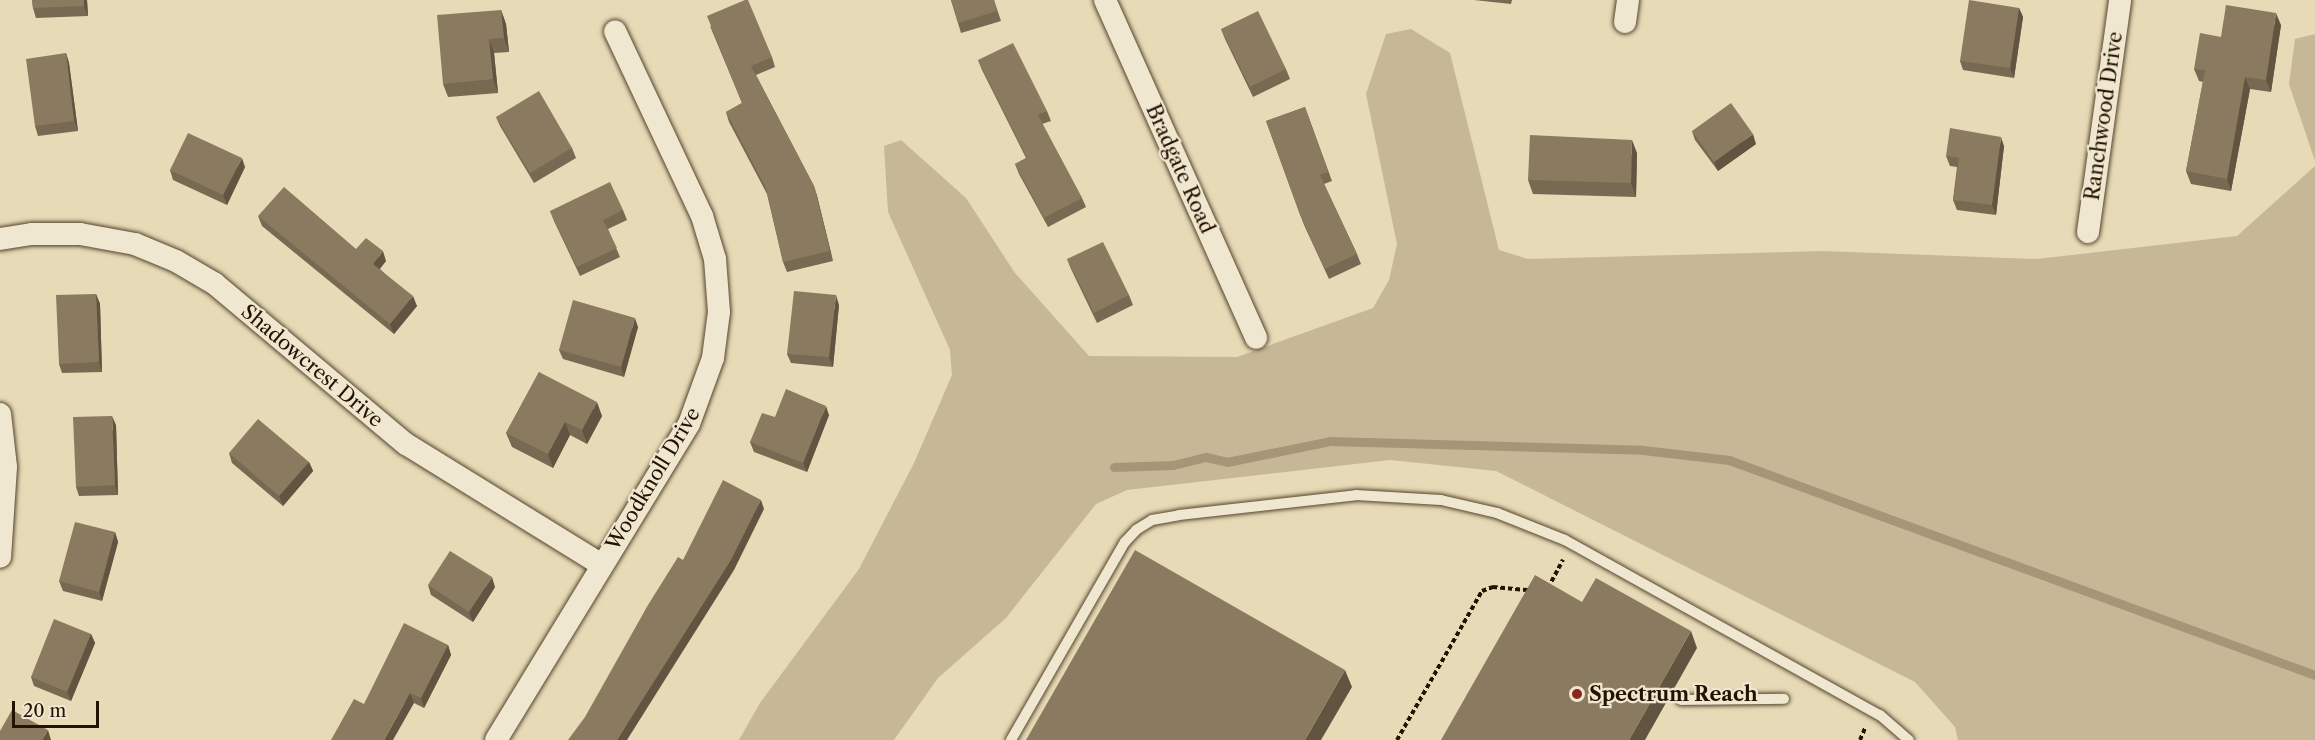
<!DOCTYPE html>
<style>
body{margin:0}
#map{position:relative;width:2315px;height:740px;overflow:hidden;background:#e7dab6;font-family:"Libre Caslon Text",serif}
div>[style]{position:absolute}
.green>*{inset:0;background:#c6b897}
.stream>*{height:9px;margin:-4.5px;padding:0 4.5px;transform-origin:4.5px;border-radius:4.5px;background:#a59678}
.path>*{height:4px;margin-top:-2px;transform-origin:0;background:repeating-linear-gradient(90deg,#251201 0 4.5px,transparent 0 7.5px)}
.roads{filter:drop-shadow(0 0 2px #56442e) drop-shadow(0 0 2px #56442e)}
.lane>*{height:10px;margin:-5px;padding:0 5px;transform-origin:5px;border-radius:5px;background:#efe7d0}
.street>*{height:22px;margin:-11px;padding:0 11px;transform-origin:11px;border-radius:11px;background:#efe7d0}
.wall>*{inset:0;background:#776952}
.shaded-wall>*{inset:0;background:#615542}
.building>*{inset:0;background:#8a7a5f}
.dots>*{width:16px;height:16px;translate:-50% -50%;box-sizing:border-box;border:3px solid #efe7d0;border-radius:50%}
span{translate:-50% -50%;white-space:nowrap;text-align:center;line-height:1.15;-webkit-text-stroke:4.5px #efe7d0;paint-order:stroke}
.street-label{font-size:20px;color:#251201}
.poi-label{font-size:20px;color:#251201;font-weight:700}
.left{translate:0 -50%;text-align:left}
.scale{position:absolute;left:12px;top:701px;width:87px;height:27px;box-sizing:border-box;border:3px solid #251201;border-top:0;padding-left:8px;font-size:18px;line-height:21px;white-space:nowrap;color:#251201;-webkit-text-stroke:4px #efe7d0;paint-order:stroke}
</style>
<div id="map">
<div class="green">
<div style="clip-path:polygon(1411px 29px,1450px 53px,1499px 250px,1528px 259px,1822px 251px,2037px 259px,2237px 236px,2315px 166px,2315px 740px,1958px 740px,1955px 727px,1915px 682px,1496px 471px,1390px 460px,1127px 490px,1096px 504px,1006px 618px,938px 678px,894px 740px,739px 740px,760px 703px,859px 569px,914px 463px,952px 375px,950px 350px,888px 212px,884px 146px,901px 140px,966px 198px,1015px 273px,1089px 356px,1237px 357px,1373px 308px,1389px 280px,1397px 244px,1366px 94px,1386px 34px)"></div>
<div style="clip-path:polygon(2315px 34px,2315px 161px,2289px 84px,2295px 39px)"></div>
</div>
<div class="stream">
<div style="left:1114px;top:467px;width:59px;rotate:-1.9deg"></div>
<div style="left:1173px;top:465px;width:34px;rotate:-14deg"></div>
<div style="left:1206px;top:457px;width:22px;rotate:13deg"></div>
<div style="left:1227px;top:462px;width:105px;rotate:-11.5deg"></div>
<div style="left:1330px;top:441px;width:313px;rotate:1.6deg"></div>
<div style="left:1643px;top:450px;width:87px;rotate:6.6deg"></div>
<div style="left:1729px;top:460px;width:624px;rotate:20.15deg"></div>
</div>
<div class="path">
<div style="left:1548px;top:588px;width:32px;rotate:-62deg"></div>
<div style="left:1397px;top:740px;width:172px;rotate:-60.3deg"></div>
<div style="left:1482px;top:591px;width:12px;rotate:-20deg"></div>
<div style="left:1493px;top:587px;width:38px;rotate:5deg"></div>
<div style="left:1860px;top:740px;width:13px;rotate:-67deg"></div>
</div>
<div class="roads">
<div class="lane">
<div style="left:1681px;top:700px;width:103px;rotate:-0.6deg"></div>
<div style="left:1011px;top:740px;width:228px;rotate:-60.1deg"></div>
<div style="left:1125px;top:542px;width:16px;rotate:-47deg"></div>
<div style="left:1136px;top:530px;width:19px;rotate:-32deg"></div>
<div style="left:1152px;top:520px;width:27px;rotate:-10deg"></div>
<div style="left:1179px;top:515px;width:178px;rotate:-6.4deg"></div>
<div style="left:1356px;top:495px;width:85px;rotate:3.4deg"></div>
<div style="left:1441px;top:500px;width:57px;rotate:13.1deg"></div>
<div style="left:1497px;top:513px;width:73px;rotate:21.7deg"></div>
<div style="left:1565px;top:540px;width:360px;rotate:29.1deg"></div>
<div style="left:1880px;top:715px;width:38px;rotate:41deg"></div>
</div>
<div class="street">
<div style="left:1105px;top:0;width:370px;rotate:65.9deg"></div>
<div style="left:1625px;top:22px;width:22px;rotate:-82deg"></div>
<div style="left:2088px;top:232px;width:234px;rotate:-82.1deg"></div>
<div style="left:0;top:239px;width:32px;rotate:-9deg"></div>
<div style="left:32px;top:234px;width:48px"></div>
<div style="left:80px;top:234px;width:56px;rotate:10.3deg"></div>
<div style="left:135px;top:244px;width:44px;rotate:22.5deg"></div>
<div style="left:176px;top:261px;width:45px;rotate:30.5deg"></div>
<div style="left:215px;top:284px;width:249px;rotate:40deg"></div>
<div style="left:406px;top:444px;width:230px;rotate:31.7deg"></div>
<div style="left:0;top:414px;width:53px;rotate:83.5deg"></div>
<div style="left:6px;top:467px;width:90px;rotate:93.8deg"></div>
<div style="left:496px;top:740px;width:370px;rotate:-58.6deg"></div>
<div style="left:689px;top:424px;width:70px;rotate:-70deg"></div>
<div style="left:713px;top:358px;width:46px;rotate:-82.6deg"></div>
<div style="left:719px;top:312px;width:53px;rotate:-94.3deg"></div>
<div style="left:715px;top:259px;width:45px;rotate:-106.8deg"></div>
<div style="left:702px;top:216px;width:204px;rotate:-115.2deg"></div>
</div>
</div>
<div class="wall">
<div style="clip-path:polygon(32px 0,87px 0,88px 16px,36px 18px,33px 8px)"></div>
<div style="clip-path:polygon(951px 0,994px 0,1001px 21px,961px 33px)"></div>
<div style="clip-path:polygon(1474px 0,1512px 0,1511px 4px)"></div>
<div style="clip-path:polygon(2019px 8px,2023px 17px,2014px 78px,1963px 70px,1960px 61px)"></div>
<div style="clip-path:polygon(501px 10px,506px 24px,509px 52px,494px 53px,498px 93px,448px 97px,443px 84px)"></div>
<div style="clip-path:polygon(2281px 25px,2271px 92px,2250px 89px,2231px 191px,2191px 184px,2186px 171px,2203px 82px,2199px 81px,2194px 69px,2221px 37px)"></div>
<div style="clip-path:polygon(710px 26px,772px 57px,775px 67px,756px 75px,814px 186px,817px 196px,833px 261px,787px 272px,783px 262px,767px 194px,729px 122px,726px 112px,742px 103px)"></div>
<div style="clip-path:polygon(1221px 29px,1286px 69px,1290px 79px,1253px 97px,1225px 39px)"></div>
<div style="clip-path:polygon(66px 53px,69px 63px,78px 131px,38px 136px,35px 126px)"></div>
<div style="clip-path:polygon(978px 60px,1047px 111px,1051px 121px,1042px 124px,1082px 198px,1086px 207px,1048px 227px,1019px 174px,1015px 164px,1026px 158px,982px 70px)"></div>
<div style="clip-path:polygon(1305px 107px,1332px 181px,1324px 184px,1357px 254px,1361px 264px,1329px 279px,1304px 225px,1266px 121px)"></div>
<div style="clip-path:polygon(496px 117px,572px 148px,576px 158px,534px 183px,500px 126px)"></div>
<div style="clip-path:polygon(1692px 131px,1756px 144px,1718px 171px,1695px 140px)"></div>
<div style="clip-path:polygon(2004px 146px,1996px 215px,1957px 210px,1953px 200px,1957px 167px,1950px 166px,1946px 156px)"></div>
<div style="clip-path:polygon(1637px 153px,1636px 197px,1533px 194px,1528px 180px)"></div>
<div style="clip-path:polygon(245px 167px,227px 205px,173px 180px,170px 170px)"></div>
<div style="clip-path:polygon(623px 210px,627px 220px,608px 229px,620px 257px,580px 276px,554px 221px,550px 211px)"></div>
<div style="clip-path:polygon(258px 216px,356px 249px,386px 261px,380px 269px,417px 306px,394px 334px,262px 226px)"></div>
<div style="clip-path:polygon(1067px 259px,1129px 295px,1133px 305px,1097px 323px,1071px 269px)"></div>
<div style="clip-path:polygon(96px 294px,100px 304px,102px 372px,62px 373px,59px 364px)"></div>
<div style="clip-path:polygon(839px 305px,833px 367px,791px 363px,787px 354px)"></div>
<div style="clip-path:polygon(638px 327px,624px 377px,563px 359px,559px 350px)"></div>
<div style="clip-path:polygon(539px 372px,602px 416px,587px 444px,570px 435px,553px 468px,512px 447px,506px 433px)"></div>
<div style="clip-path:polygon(829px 415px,807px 472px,754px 452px,750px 442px,775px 417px)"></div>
<div style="clip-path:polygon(116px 425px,118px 495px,79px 496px,76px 487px)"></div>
<div style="clip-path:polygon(229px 453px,309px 462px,313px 471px,283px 506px,232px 463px)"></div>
<div style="clip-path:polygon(115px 532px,118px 542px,102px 601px,63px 591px,59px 581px)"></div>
<div style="clip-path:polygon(428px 585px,495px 587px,473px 622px,431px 595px)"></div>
<div style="clip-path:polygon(91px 634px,95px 643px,71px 701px,34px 686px,31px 677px)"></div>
<div style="clip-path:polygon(448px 645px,451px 655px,424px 708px,414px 703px,364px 704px)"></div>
</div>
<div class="shaded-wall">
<div style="clip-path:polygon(84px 0,87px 0,88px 16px,84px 6px)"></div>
<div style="clip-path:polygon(2019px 8px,2023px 17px,2014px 78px,2010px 68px)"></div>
<div style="clip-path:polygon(501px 10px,506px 24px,509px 52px,504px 38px)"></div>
<div style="clip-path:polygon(2276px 13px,2281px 25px,2271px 92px,2266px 80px)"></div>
<div style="clip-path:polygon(489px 39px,494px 53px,498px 93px,493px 79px)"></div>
<div style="clip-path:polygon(66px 53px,69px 63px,78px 131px,74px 121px)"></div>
<div style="clip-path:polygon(2245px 77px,2250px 89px,2231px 191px,2227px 179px)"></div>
<div style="clip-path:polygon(1753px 134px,1756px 144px,1718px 171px,1714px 162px)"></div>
<div style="clip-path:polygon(2001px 137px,2004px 146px,1996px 215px,1992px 205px)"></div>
<div style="clip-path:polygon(1632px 140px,1637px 153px,1636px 197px,1631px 183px)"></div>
<div style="clip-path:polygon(242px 158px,245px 167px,227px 205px,223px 195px)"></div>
<div style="clip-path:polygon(814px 186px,817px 196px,833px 261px,830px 251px)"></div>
<div style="clip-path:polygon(383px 251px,386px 261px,376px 273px,373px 264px)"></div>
<div style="clip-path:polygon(96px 294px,100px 304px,102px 372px,99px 362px)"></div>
<div style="clip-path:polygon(836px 295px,839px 305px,833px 367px,829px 357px)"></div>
<div style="clip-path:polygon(413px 296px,417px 306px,394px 334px,390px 324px)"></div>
<div style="clip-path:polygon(635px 318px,638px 327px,624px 377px,621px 367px)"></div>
<div style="clip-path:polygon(597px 402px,602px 416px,587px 444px,582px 430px)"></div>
<div style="clip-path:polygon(826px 406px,829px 415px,807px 472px,803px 463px)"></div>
<div style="clip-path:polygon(112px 416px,116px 425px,118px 495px,115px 485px)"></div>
<div style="clip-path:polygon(565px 422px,570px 435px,553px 468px,548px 454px)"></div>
<div style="clip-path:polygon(309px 462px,313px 471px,283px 506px,279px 496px)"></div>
<div style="clip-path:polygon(761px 500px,764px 509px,734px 570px,627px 740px,617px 740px)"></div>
<div style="clip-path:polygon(115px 532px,118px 542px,102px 601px,99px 592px)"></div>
<div style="clip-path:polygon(492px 577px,495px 587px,473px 622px,469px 612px)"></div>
<div style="clip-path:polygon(1691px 631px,1697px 648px,1645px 740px,1629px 740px)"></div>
<div style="clip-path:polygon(91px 634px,95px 643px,71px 701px,67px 692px)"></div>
<div style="clip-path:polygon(448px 645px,451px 655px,424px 708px,421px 698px)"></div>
<div style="clip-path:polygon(1345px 670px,1352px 687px,1321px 740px,1305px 740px)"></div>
<div style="clip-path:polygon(410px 693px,414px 703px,393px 740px,384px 740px)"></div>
<div style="clip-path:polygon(48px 730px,51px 740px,42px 740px)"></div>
</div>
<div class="building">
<div style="clip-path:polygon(32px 0,84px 0,84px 6px,33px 8px)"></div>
<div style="clip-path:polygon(745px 0,748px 0,772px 57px,751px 66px,814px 186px,830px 251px,783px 262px,766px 188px,726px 112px,742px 103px,707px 16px)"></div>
<div style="clip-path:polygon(951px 0,994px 0,997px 11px,958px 23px)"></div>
<div style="clip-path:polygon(1969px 0,2019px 8px,2010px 68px,1960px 61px)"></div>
<div style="clip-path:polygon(2226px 5px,2276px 13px,2266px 80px,2245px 77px,2227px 179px,2186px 171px,2205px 70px,2194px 69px,2200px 33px,2221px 37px)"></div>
<div style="clip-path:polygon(501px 10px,504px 38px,489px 39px,493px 79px,443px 84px,437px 15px)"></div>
<div style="clip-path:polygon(1258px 11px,1286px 69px,1250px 87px,1221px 29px)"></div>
<div style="clip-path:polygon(1013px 43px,1047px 111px,1038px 115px,1082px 198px,1044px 218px,1015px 164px,1027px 158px,978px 60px)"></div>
<div style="clip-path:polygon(66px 53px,74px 121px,35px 126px,26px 59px)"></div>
<div style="clip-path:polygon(539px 91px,572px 148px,530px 173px,496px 117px)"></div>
<div style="clip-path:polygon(1731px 103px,1753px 134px,1714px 162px,1692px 131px)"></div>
<div style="clip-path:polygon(1305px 107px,1328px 172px,1320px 175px,1357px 254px,1325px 269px,1300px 215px,1266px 121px)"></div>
<div style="clip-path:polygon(1950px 128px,2001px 137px,1992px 205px,1953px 200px,1959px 158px,1946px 156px)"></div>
<div style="clip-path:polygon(188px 133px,242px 158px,223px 195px,170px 170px)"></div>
<div style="clip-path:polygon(1530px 135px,1632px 140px,1631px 183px,1528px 180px)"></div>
<div style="clip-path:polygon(610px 182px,623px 210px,603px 220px,617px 248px,577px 267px,550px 211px)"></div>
<div style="clip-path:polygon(284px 187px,356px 249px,366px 238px,383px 251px,373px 264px,413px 296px,390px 324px,258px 216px)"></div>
<div style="clip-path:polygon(1103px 242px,1129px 295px,1094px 313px,1067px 259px)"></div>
<div style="clip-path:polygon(794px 291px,836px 295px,829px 357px,787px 354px)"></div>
<div style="clip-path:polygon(96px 294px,99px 362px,59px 364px,56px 295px)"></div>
<div style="clip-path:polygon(573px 300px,635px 318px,621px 367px,559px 350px)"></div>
<div style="clip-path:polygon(539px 372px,597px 402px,582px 430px,565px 422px,548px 454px,506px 433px)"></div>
<div style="clip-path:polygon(786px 389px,826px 406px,803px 463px,750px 442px,762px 413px,775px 417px)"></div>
<div style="clip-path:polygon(112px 416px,115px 485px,76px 487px,73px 417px)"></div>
<div style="clip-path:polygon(258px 419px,309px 462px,279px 496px,229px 453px)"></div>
<div style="clip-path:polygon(723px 480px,761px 500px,731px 560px,617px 740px,568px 740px,585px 717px,648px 605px,678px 557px,683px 560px)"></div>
<div style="clip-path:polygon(75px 522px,115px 532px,99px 592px,59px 581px)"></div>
<div style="clip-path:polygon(1135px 550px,1345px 670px,1305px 740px,1026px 740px)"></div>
<div style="clip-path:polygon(450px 551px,492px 577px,469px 612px,428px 585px)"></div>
<div style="clip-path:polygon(1535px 575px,1582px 602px,1596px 578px,1691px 631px,1629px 740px,1441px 740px)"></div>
<div style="clip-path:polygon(54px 619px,91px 634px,67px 692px,31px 677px)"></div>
<div style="clip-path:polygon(404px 623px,448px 645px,421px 698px,410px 693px,384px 740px,331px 740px,354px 699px,364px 704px)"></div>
<div style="clip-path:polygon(12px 710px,48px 730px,42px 740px,0 740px,0 731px)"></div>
</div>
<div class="dots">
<div style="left:1577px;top:694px;background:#8f2418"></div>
</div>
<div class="street-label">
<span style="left:2104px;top:116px;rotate:-82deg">Ranchwood Drive</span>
<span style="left:1180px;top:169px;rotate:66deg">Bradgate Road</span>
<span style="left:312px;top:366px;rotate:40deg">Shadowcrest Drive</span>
<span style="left:653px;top:479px;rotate:-59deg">Woodknoll Drive</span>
</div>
<div class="poi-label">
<span class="left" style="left:1589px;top:694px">Spectrum Reach</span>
</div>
<div class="scale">20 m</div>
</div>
